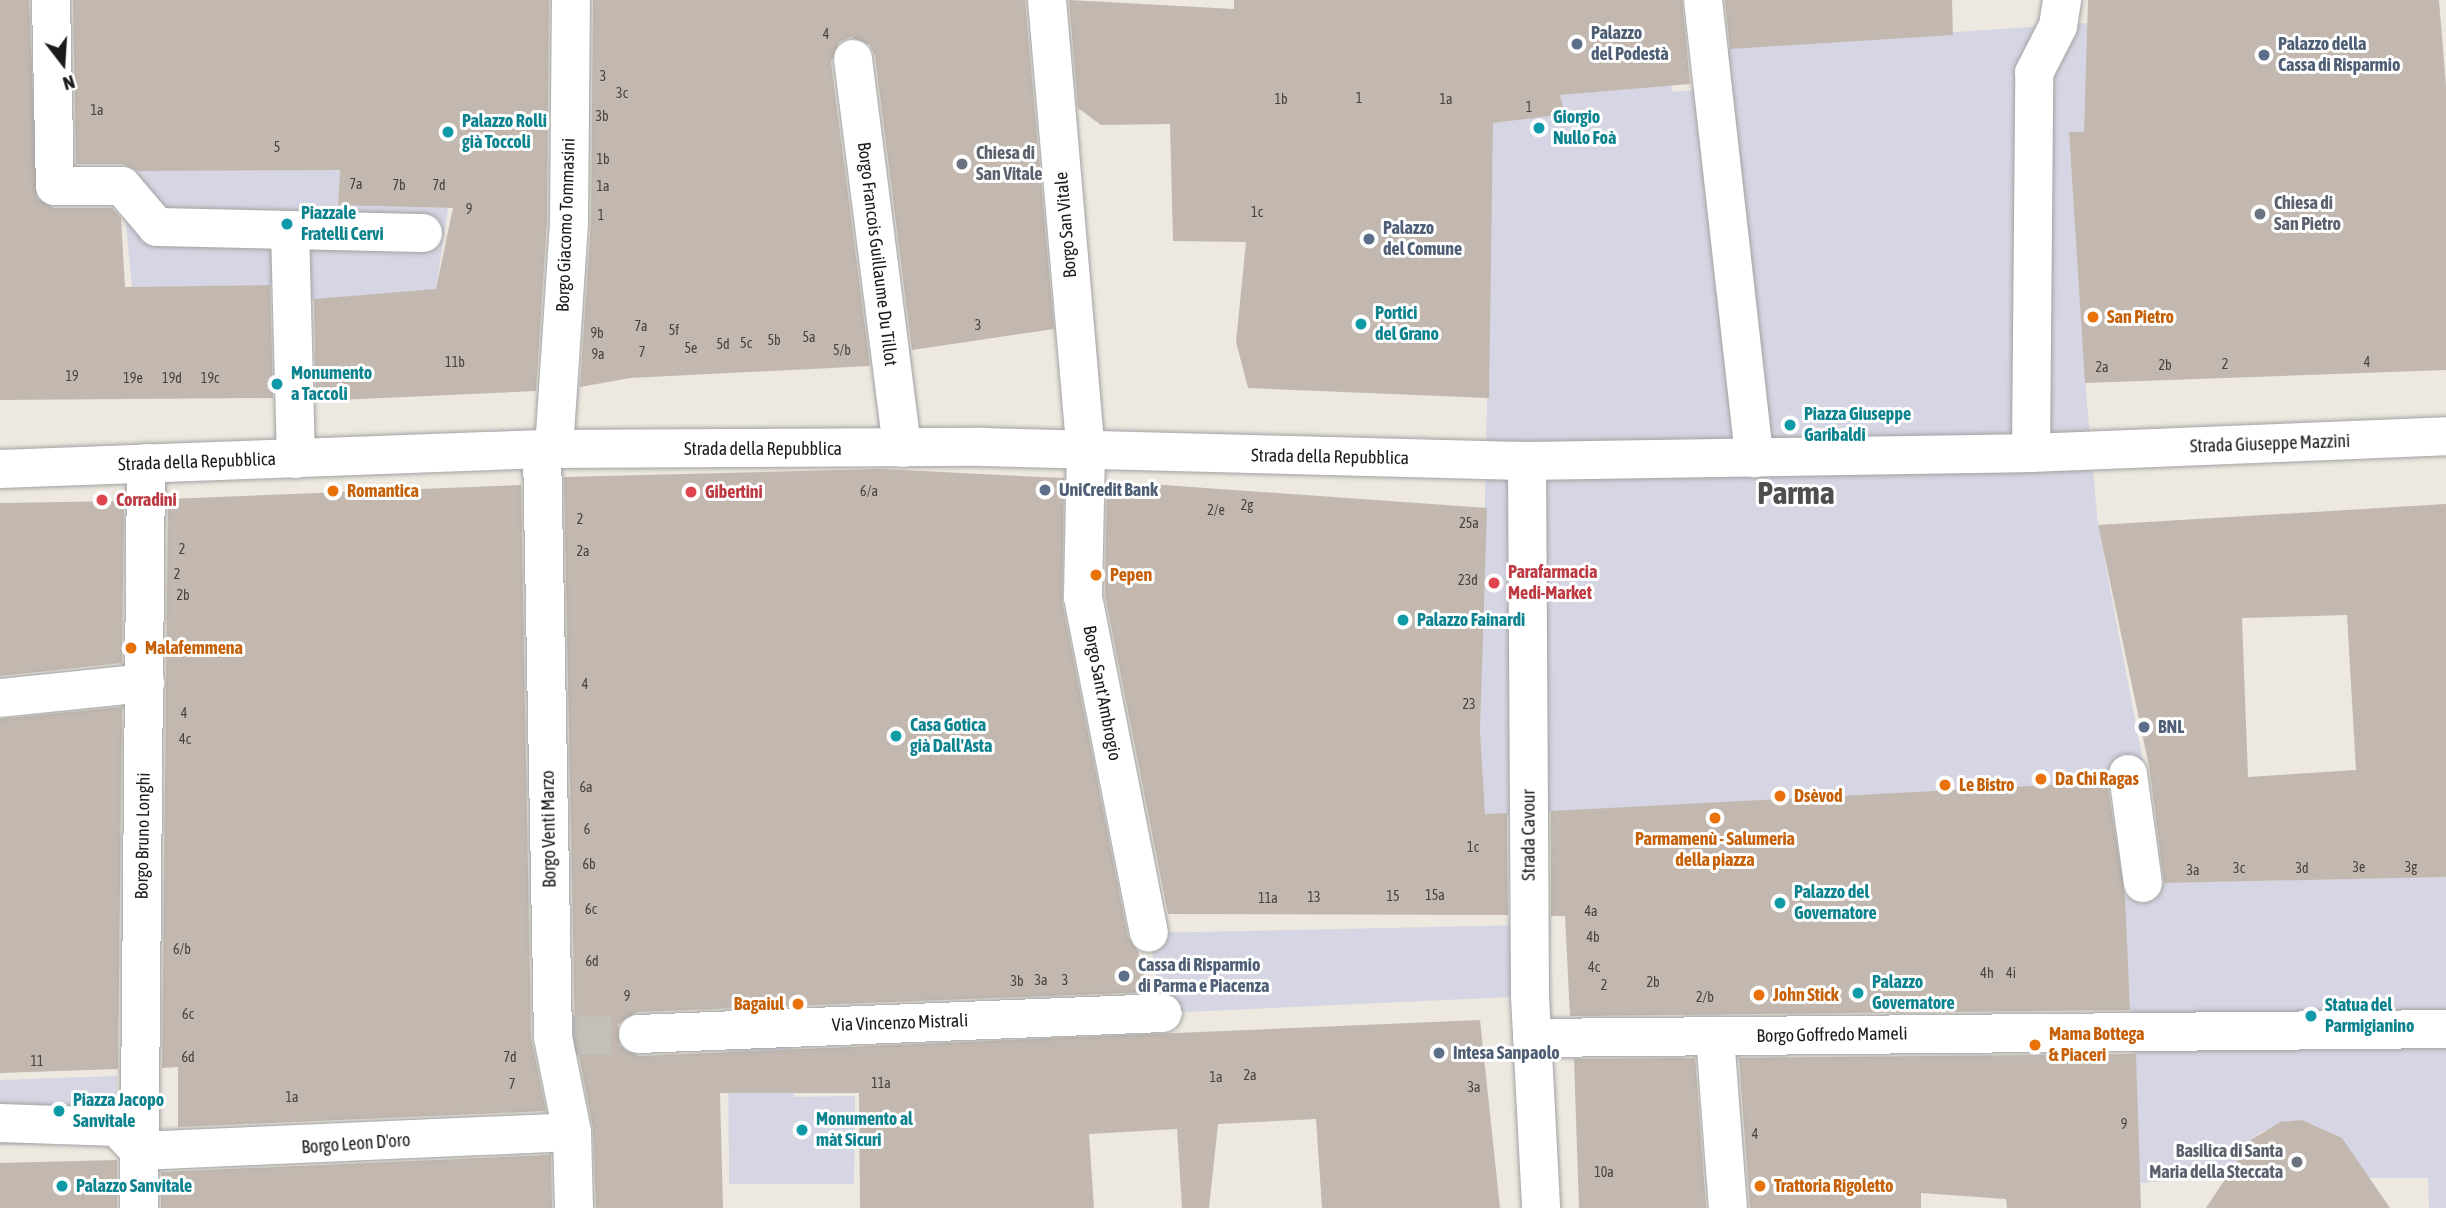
<!DOCTYPE html>
<meta charset="utf-8">
<style>
body{margin:0}
#map{position:relative;width:2446px;height:1208px;overflow:hidden;background:#ede8e0;font-family:"Asap Condensed",sans-serif}
div>[style]{position:absolute}
.plaza>*{inset:0;background:#d5d5e3}
.building>*{inset:0;background:#c2b8b0}
.minor-tunnel>*{height:38px;margin-top:-19px;transform-origin:0;background:repeating-linear-gradient(90deg,#c3bfb9 0 38px,transparent 0 57px)}
.roads{filter:drop-shadow(0 0 2px #a2a2a2) drop-shadow(0 0 2px #a2a2a2)}
.minor>*{height:38px;margin:-19px;padding:0 19px;transform-origin:19px;border-radius:19px;background:#fff}
.dots>*{width:19px;height:19px;translate:-50% -50%;box-sizing:border-box;border:4px solid #fff;border-radius:50%}
span{translate:-50% -50%;white-space:nowrap;text-align:center;line-height:1.15;-webkit-text-stroke:6px #fff;paint-order:stroke}
.number-label{font-size:14px;color:#454240}
.number-label span{-webkit-text-stroke-width:0}
.service-label{font-size:18px;color:#4e5e75;font-weight:700}
.left{translate:0 -50%;text-align:left}
.culture-label{font-size:18px;color:#0d838f;font-weight:700}
.worship-label{font-size:18px;color:#5b616d;font-weight:700}
.right{translate:-100% -50%;text-align:right}
.street-label{font-size:18px;color:#1b1b1b}
.food-label{font-size:18px;color:#c56008;font-weight:700}
.health-label{font-size:18px;color:#be3a42;font-weight:700}
.town-label{font-size:32px;color:#4e4e4e;font-weight:700}
.north{position:absolute;left:28px;top:28px;width:70px;height:70px;-webkit-text-stroke:5px #fff;paint-order:stroke;rotate:163deg;font-size:19px;font-weight:700;line-height:28px;text-align:center;color:#1b1b1b}
.north::after{content:'';display:block;margin:auto;width:24px;height:32px;background:#1b1b1b;clip-path:polygon(50% 0,100% 100%,50% 72%,0 100%)}
</style>
<div id="map">
<div class="plaza">
<div style="clip-path:polygon(2088px 23px,2084px 132px,2069px 132px,2086px 392px,2098px 525px,2145px 772px,2113px 782px,1485px 816px,1480px 730px,1493px 123px,1564px 114px,1560px 95px,1671px 85px,1672px 92px,1706px 89px,1697px 50px)"></div>
<div style="clip-path:polygon(340px 170px,338px 204px,448px 208px,436px 290px,304px 300px,270px 285px,132px 287px,121px 171px)"></div>
<div style="clip-path:polygon(2446px 877px,2446px 1208px,2429px 1208px,2428px 1178px,2362px 1178px,2342px 1138px,2302px 1120px,2260px 1132px,2238px 1157px,2232px 1177px,2140px 1183px,2124px 896px,2161px 883px)"></div>
<div style="clip-path:polygon(1530px 925px,1530px 996px,1163px 1013px,1149px 933px)"></div>
<div style="clip-path:polygon(791px 1028px,794px 1097px,855px 1096px,854px 1184px,729px 1184px,728px 1030px)"></div>
<div style="clip-path:polygon(117px 1076px,119px 1143px,0 1145px,0 1080px)"></div>
</div>
<div class="building">
<div style="clip-path:polygon(0 0,29px 0,37px 198px,54px 208px,112px 208px,121px 218px,125px 287px,270px 285px,273px 398px,0 400px)"></div>
<div style="clip-path:polygon(73px 0,549px 0,547px 220px,536px 391px,316px 401px,314px 299px,436px 289px,453px 208px,338px 205px,340px 170px,138px 171px,123px 164px,76px 164px)"></div>
<div style="clip-path:polygon(593px 0,1025px 0,1054px 329px,912px 350px,875px 56px,870px 45px,851px 37px,839px 42px,831px 62px,870px 366px,630px 378px,580px 387px,591px 222px)"></div>
<div style="clip-path:polygon(1069px 0,1234px 9px,1234px 0,1682px 0,1690px 84px,1560px 95px,1565px 114px,1493px 123px,1489px 398px,1248px 388px,1236px 342px,1246px 242px,1173px 241px,1170px 124px,1101px 125px,1078px 108px)"></div>
<div style="clip-path:polygon(1725px 0,1952px 0,1953px 35px,1730px 49px)"></div>
<div style="clip-path:polygon(2088px 0,2439px 0,2446px 87px,2446px 370px,2085px 383px,2069px 132px,2084px 132px)"></div>
<div style="clip-path:polygon(880px 469px,1064px 478px,1062px 601px,1128px 937px,1138px 951px,1149px 992px,637px 1012px,618px 1024px,620px 1046px,639px 1056px,1480px 1020px,1500px 1208px,1322px 1208px,1316px 1119px,1218px 1124px,1209px 1208px,1182px 1208px,1177px 1129px,1089px 1134px,1094px 1208px,860px 1208px,859px 1093px,720px 1093px,723px 1208px,596px 1208px,593px 1128px,575px 1035px,564px 477px)"></div>
<div style="clip-path:polygon(1107px 481px,1487px 508px,1480px 730px,1485px 814px,1507px 813px,1508px 915px,1168px 914px,1105px 595px)"></div>
<div style="clip-path:polygon(521px 485px,531px 1037px,546px 1111px,178px 1127px,178px 1067px,162px 1068px,168px 499px)"></div>
<div style="clip-path:polygon(124px 501px,122px 663px,0 676px,0 503px)"></div>
<div style="clip-path:polygon(evenodd,2446px 504px,2446px 877px,2164px 883px,2150px 771px,2098px 525px,2446px 504px,2347px 615px,2356px 770px,2248px 777px,2242px 618px,2347px 615px)"></div>
<div style="clip-path:polygon(122px 707px,118px 1069px,0 1073px,0 719px)"></div>
<div style="clip-path:polygon(2107px 782px,2125px 896px,2130px 1010px,1570px 1016px,1565px 916px,1551px 916px,1551px 811px)"></div>
<div style="clip-path:polygon(2136px 1054px,2141px 1208px,2007px 1208px,2006px 1199px,1921px 1193px,1921px 1208px,1750px 1208px,1739px 1058px)"></div>
<div style="clip-path:polygon(1695px 1058px,1706px 1208px,1579px 1208px,1574px 1059px)"></div>
<div style="clip-path:polygon(2302px 1120px,2342px 1138px,2390px 1208px,2206px 1208px,2251px 1140px,2280px 1122px)"></div>
<div style="clip-path:polygon(551px 1155px,552px 1208px,161px 1208px,161px 1172px)"></div>
<div style="clip-path:polygon(117px 1160px,117px 1208px,0 1208px,0 1163px)"></div>
</div>
<div class="minor-tunnel">
<div style="left:573px;top:1036px;width:65px;rotate:-1.8deg"></div>
</div>
<div class="roads">
<div class="minor">
<div style="left:51px;top:0;width:186px;rotate:88.8deg"></div>
<div style="left:55px;top:186px;width:67px"></div>
<div style="left:122px;top:186px;width:54px;rotate:49.5deg"></div>
<div style="left:157px;top:227px;width:266px;rotate:1.3deg"></div>
<div style="left:1047px;top:0;width:453px;rotate:85.1deg"></div>
<div style="left:1086px;top:451px;width:146px;rotate:91.2deg"></div>
<div style="left:1083px;top:597px;width:342px;rotate:78.9deg"></div>
<div style="left:1703px;top:0;width:461px;rotate:83.6deg"></div>
<div style="left:853px;top:59px;width:392px;rotate:82.8deg"></div>
<div style="left:290px;top:230px;width:229px;rotate:88.5deg"></div>
<div style="left:542px;top:449px;width:588px;rotate:88.93deg"></div>
<div style="left:553px;top:1037px;width:97px;rotate:78.7deg"></div>
<div style="left:572px;top:1132px;width:76px;rotate:88.5deg"></div>
<div style="left:554px;top:449px;width:228px;rotate:-86.2deg"></div>
<div style="left:569px;top:221px;width:221px;rotate:-89.5deg"></div>
<div style="left:2031px;top:453px;width:380px;rotate:-89.5deg"></div>
<div style="left:2034px;top:73px;width:53px;rotate:-62.9deg"></div>
<div style="left:2058px;top:26px;width:26px;rotate:-81deg"></div>
<div style="left:1527px;top:461px;width:535px;rotate:89.68deg"></div>
<div style="left:1530px;top:996px;width:212px;rotate:87deg"></div>
<div style="left:0;top:469px;width:542px;rotate:-2.11deg"></div>
<div style="left:542px;top:449px;width:442px;rotate:-0.3deg"></div>
<div style="left:984px;top:447px;width:543px;rotate:1.48deg"></div>
<div style="left:1527px;top:461px;width:504px;rotate:-0.91deg"></div>
<div style="left:2031px;top:453px;width:415px;rotate:-2.3deg"></div>
<div style="left:0;top:698px;width:146px;rotate:-5.9deg"></div>
<div style="left:2128px;top:774px;width:110px;rotate:82.2deg"></div>
<div style="left:638px;top:1034px;width:525px;rotate:-2.29deg"></div>
<div style="left:1715px;top:1036px;width:172px;rotate:85.7deg"></div>
<div style="left:1532px;top:1038px;width:914px;rotate:-0.56deg"></div>
<div style="left:0;top:1123px;width:117px;rotate:2deg"></div>
<div style="left:117px;top:1127px;width:33px;rotate:47deg"></div>
<div style="left:139px;top:1151px;width:433px;rotate:-2.5deg"></div>
<div style="left:139px;top:1208px;width:745px;rotate:-89.46deg"></div>
</div>
</div>
<div class="dots">
<div style="left:1577px;top:44px;background:#5c6f8a"></div>
<div style="left:2264px;top:55px;background:#5c6f8a"></div>
<div style="left:1539px;top:128px;background:#0f9aa8"></div>
<div style="left:448px;top:132px;background:#0f9aa8"></div>
<div style="left:962px;top:164px;background:#6b7280"></div>
<div style="left:2260px;top:214px;background:#6b7280"></div>
<div style="left:287px;top:224px;background:#0f9aa8"></div>
<div style="left:1369px;top:239px;background:#5c6f8a"></div>
<div style="left:2093px;top:317px;background:#e8710a"></div>
<div style="left:1361px;top:324px;background:#0f9aa8"></div>
<div style="left:277px;top:384px;background:#0f9aa8"></div>
<div style="left:1790px;top:425px;background:#0f9aa8"></div>
<div style="left:1045px;top:490px;background:#5c6f8a"></div>
<div style="left:333px;top:491px;background:#e8710a"></div>
<div style="left:691px;top:492px;background:#e0444e"></div>
<div style="left:102px;top:500px;background:#e0444e"></div>
<div style="left:1096px;top:575px;background:#e8710a"></div>
<div style="left:1494px;top:583px;background:#e0444e"></div>
<div style="left:1403px;top:620px;background:#0f9aa8"></div>
<div style="left:131px;top:648px;background:#e8710a"></div>
<div style="left:2144px;top:727px;background:#5c6f8a"></div>
<div style="left:896px;top:736px;background:#0f9aa8"></div>
<div style="left:2041px;top:779px;background:#e8710a"></div>
<div style="left:1945px;top:785px;background:#e8710a"></div>
<div style="left:1780px;top:796px;background:#e8710a"></div>
<div style="left:1715px;top:818px;background:#e8710a"></div>
<div style="left:1780px;top:903px;background:#0f9aa8"></div>
<div style="left:1124px;top:976px;background:#5c6f8a"></div>
<div style="left:1858px;top:993px;background:#0f9aa8"></div>
<div style="left:1759px;top:995px;background:#e8710a"></div>
<div style="left:798px;top:1004px;background:#e8710a"></div>
<div style="left:2311px;top:1016px;background:#0f9aa8"></div>
<div style="left:2035px;top:1045px;background:#e8710a"></div>
<div style="left:1439px;top:1053px;background:#5c6f8a"></div>
<div style="left:59px;top:1111px;background:#0f9aa8"></div>
<div style="left:802px;top:1130px;background:#0f9aa8"></div>
<div style="left:2297px;top:1162px;background:#6b7280"></div>
<div style="left:62px;top:1186px;background:#0f9aa8"></div>
<div style="left:1760px;top:1186px;background:#e8710a"></div>
</div>
<div class="number-label">
<span style="left:826px;top:34px">4</span>
<span style="left:603px;top:76px">3</span>
<span style="left:622px;top:93px">3c</span>
<span style="left:1359px;top:98px">1</span>
<span style="left:1281px;top:99px">1b</span>
<span style="left:1446px;top:99px">1a</span>
<span style="left:1529px;top:107px">1</span>
<span style="left:97px;top:110px">1a</span>
<span style="left:602px;top:116px">3b</span>
<span style="left:277px;top:147px">5</span>
<span style="left:603px;top:159px">1b</span>
<span style="left:356px;top:184px">7a</span>
<span style="left:399px;top:185px">7b</span>
<span style="left:439px;top:185px">7d</span>
<span style="left:603px;top:186px">1a</span>
<span style="left:469px;top:209px">9</span>
<span style="left:1257px;top:212px">1c</span>
<span style="left:601px;top:215px">1</span>
<span style="left:978px;top:325px">3</span>
<span style="left:641px;top:326px">7a</span>
<span style="left:674px;top:330px">5f</span>
<span style="left:597px;top:333px">9b</span>
<span style="left:809px;top:337px">5a</span>
<span style="left:774px;top:340px">5b</span>
<span style="left:746px;top:343px">5c</span>
<span style="left:723px;top:344px">5d</span>
<span style="left:691px;top:348px">5e</span>
<span style="left:842px;top:350px">5/b</span>
<span style="left:642px;top:352px">7</span>
<span style="left:598px;top:354px">9a</span>
<span style="left:455px;top:362px">11b</span>
<span style="left:2367px;top:362px">4</span>
<span style="left:2225px;top:364px">2</span>
<span style="left:2165px;top:365px">2b</span>
<span style="left:2102px;top:367px">2a</span>
<span style="left:72px;top:376px">19</span>
<span style="left:133px;top:378px">19e</span>
<span style="left:172px;top:378px">19d</span>
<span style="left:210px;top:378px">19c</span>
<span style="left:869px;top:491px">6/a</span>
<span style="left:1247px;top:505px">2g</span>
<span style="left:1216px;top:510px">2/e</span>
<span style="left:580px;top:519px">2</span>
<span style="left:1469px;top:523px">25a</span>
<span style="left:182px;top:549px">2</span>
<span style="left:583px;top:551px">2a</span>
<span style="left:177px;top:574px">2</span>
<span style="left:1468px;top:580px">23d</span>
<span style="left:183px;top:595px">2b</span>
<span style="left:585px;top:684px">4</span>
<span style="left:1469px;top:704px">23</span>
<span style="left:184px;top:713px">4</span>
<span style="left:185px;top:739px">4c</span>
<span style="left:586px;top:787px">6a</span>
<span style="left:587px;top:829px">6</span>
<span style="left:1473px;top:847px">1c</span>
<span style="left:589px;top:864px">6b</span>
<span style="left:2359px;top:867px">3e</span>
<span style="left:2411px;top:867px">3g</span>
<span style="left:2239px;top:868px">3c</span>
<span style="left:2302px;top:868px">3d</span>
<span style="left:2193px;top:870px">3a</span>
<span style="left:1435px;top:895px">15a</span>
<span style="left:1393px;top:896px">15</span>
<span style="left:1314px;top:897px">13</span>
<span style="left:1268px;top:898px">11a</span>
<span style="left:591px;top:909px">6c</span>
<span style="left:1591px;top:911px">4a</span>
<span style="left:1593px;top:937px">4b</span>
<span style="left:182px;top:949px">6/b</span>
<span style="left:592px;top:961px">6d</span>
<span style="left:1594px;top:967px">4c</span>
<span style="left:1987px;top:973px">4h</span>
<span style="left:2011px;top:973px">4i</span>
<span style="left:1041px;top:980px">3a</span>
<span style="left:1065px;top:980px">3</span>
<span style="left:1017px;top:981px">3b</span>
<span style="left:1653px;top:982px">2b</span>
<span style="left:1604px;top:985px">2</span>
<span style="left:627px;top:996px">9</span>
<span style="left:1705px;top:997px">2/b</span>
<span style="left:188px;top:1014px">6c</span>
<span style="left:188px;top:1057px">6d</span>
<span style="left:510px;top:1057px">7d</span>
<span style="left:37px;top:1061px">11</span>
<span style="left:1250px;top:1075px">2a</span>
<span style="left:1216px;top:1077px">1a</span>
<span style="left:881px;top:1083px">11a</span>
<span style="left:512px;top:1084px">7</span>
<span style="left:1474px;top:1087px">3a</span>
<span style="left:292px;top:1097px">1a</span>
<span style="left:2124px;top:1124px">9</span>
<span style="left:1755px;top:1134px">4</span>
<span style="left:1604px;top:1172px">10a</span>
</div>
<div class="service-label">
<span class="left" style="left:1591px;top:44px">Palazzo<br>del Podestà</span>
<span class="left" style="left:2278px;top:55px">Palazzo della<br>Cassa di Risparmio</span>
<span class="left" style="left:1383px;top:239px">Palazzo<br>del Comune</span>
<span class="left" style="left:1059px;top:490px">UniCredit Bank</span>
<span class="left" style="left:2158px;top:727px">BNL</span>
<span class="left" style="left:1138px;top:976px">Cassa di Risparmio<br>di Parma e Piacenza</span>
<span class="left" style="left:1453px;top:1053px">Intesa Sanpaolo</span>
</div>
<div class="culture-label">
<span class="left" style="left:1553px;top:128px">Giorgio<br>Nullo Foà</span>
<span class="left" style="left:462px;top:132px">Palazzo Rolli<br>già Toccoli</span>
<span class="left" style="left:301px;top:224px">Piazzale<br>Fratelli Cervi</span>
<span class="left" style="left:1375px;top:324px">Portici<br>del Grano</span>
<span class="left" style="left:291px;top:384px">Monumento<br>a Taccoli</span>
<span class="left" style="left:1804px;top:425px">Piazza Giuseppe<br>Garibaldi</span>
<span class="left" style="left:1417px;top:620px">Palazzo Fainardi</span>
<span class="left" style="left:910px;top:736px">Casa Gotica<br>già Dall'Asta</span>
<span class="left" style="left:1794px;top:903px">Palazzo del<br>Governatore</span>
<span class="left" style="left:1872px;top:993px">Palazzo<br>Governatore</span>
<span class="left" style="left:2325px;top:1016px">Statua del<br>Parmigianino</span>
<span class="left" style="left:73px;top:1111px">Piazza Jacopo<br>Sanvitale</span>
<span class="left" style="left:816px;top:1130px">Monumento al<br>màt Sicuri</span>
<span class="left" style="left:76px;top:1186px">Palazzo Sanvitale</span>
</div>
<div class="worship-label">
<span class="left" style="left:976px;top:164px">Chiesa di<br>San Vitale</span>
<span class="left" style="left:2274px;top:214px">Chiesa di<br>San Pietro</span>
<span class="right" style="left:2283px;top:1162px">Basilica di Santa<br>Maria della Steccata</span>
</div>
<div class="street-label">
<span style="left:566px;top:225px;rotate:-88deg">Borgo Giacomo Tommasini</span>
<span style="left:1066px;top:225px;rotate:-95deg">Borgo San Vitale</span>
<span style="left:877px;top:254px;rotate:83deg">Borgo Francois Guillaume Du Tillot</span>
<span style="left:2270px;top:444px;rotate:-2deg">Strada Giuseppe Mazzini</span>
<span style="left:763px;top:449px">Strada della Repubblica</span>
<span style="left:1330px;top:457px;rotate:1deg">Strada della Repubblica</span>
<span style="left:197px;top:462px;rotate:-2deg">Strada della Repubblica</span>
<span style="left:1102px;top:693px;rotate:79deg">Borgo Sant'Ambrogio</span>
<span style="left:549px;top:829px;rotate:-91deg">Borgo Venti Marzo</span>
<span style="left:1529px;top:835px;rotate:-90deg">Strada Cavour</span>
<span style="left:143px;top:836px;rotate:-89deg">Borgo Bruno Longhi</span>
<span style="left:900px;top:1023px;rotate:-2deg">Via Vincenzo Mistrali</span>
<span style="left:1832px;top:1035px;rotate:-1deg">Borgo Goffredo Mameli</span>
<span style="left:356px;top:1144px;rotate:-4deg">Borgo Leon D'oro</span>
</div>
<div class="food-label">
<span class="left" style="left:2107px;top:317px">San Pietro</span>
<span class="left" style="left:347px;top:491px">Romantica</span>
<span class="left" style="left:1110px;top:575px">Pepen</span>
<span class="left" style="left:145px;top:648px">Malafemmena</span>
<span class="left" style="left:2055px;top:779px">Da Chi Ragas</span>
<span class="left" style="left:1959px;top:785px">Le Bistro</span>
<span class="left" style="left:1794px;top:796px">Dsèvod</span>
<span style="left:1715px;top:850px">Parmamenù - Salumeria<br>della piazza</span>
<span class="left" style="left:1773px;top:995px">John Stick</span>
<span class="right" style="left:784px;top:1004px">Bagaiul</span>
<span class="left" style="left:2049px;top:1045px">Mama Bottega<br>&amp; Piaceri</span>
<span class="left" style="left:1774px;top:1186px">Trattoria Rigoletto</span>
</div>
<div class="health-label">
<span class="left" style="left:705px;top:492px">Gibertini</span>
<span class="left" style="left:116px;top:500px">Corradini</span>
<span class="left" style="left:1508px;top:583px">Parafarmacia<br>Medi-Market</span>
</div>
<div class="town-label">
<span style="left:1796px;top:493px">Parma</span>
</div>
<div class="north">N</div>
</div>
